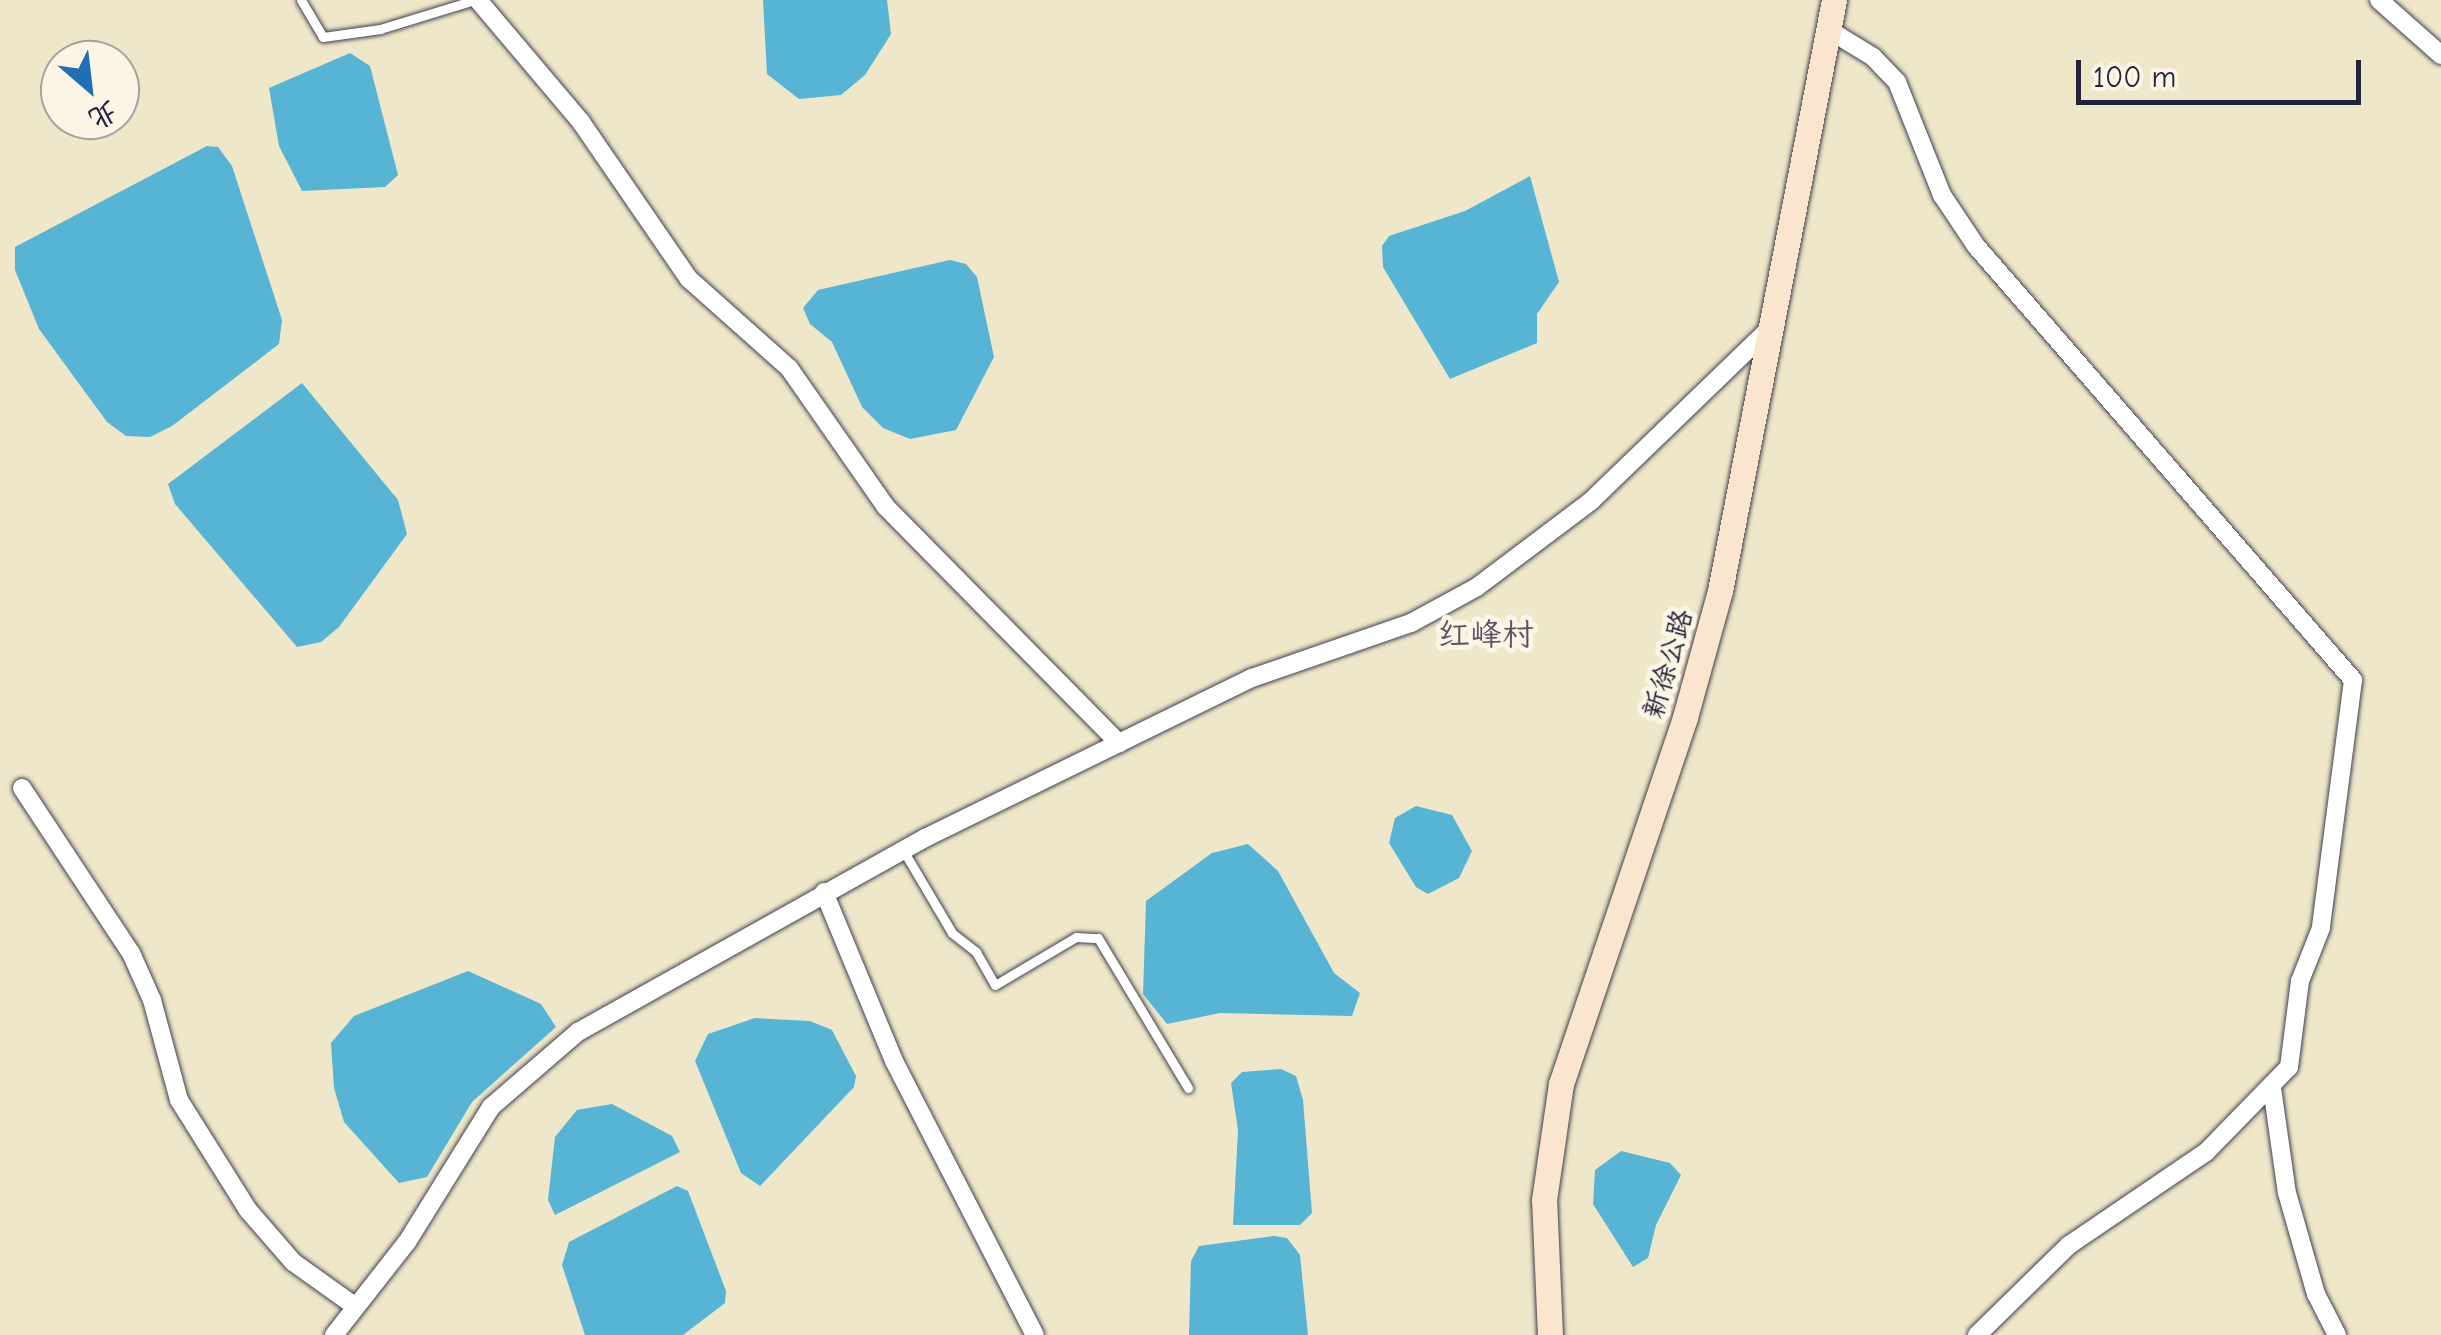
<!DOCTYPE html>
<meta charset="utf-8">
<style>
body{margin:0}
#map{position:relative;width:2441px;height:1335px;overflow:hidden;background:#efe7c9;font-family:"Comic Neue","LXGW WenKai TC",sans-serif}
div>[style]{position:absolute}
.water>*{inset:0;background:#57b4d5}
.roads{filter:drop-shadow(0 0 2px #414050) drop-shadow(0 0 2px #414050)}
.service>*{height:9px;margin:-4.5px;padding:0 4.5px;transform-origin:4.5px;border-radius:4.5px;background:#fff}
.minor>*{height:18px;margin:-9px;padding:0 9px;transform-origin:9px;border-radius:9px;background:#fff}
.secondary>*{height:25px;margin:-12.5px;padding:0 12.5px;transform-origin:12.5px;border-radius:12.5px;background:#fce5cf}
span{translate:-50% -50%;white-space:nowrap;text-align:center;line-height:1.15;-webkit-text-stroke:10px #fcf5e5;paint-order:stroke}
.street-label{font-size:28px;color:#22223b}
.quarter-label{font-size:32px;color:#615066}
.north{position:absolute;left:40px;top:40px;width:100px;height:100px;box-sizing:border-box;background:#fcf5e5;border:2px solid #a5a1a1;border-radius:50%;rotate:152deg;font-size:28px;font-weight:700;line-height:40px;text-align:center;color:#22223b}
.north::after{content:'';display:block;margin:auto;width:35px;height:45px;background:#1f6fb2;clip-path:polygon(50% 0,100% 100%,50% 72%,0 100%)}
.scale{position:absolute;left:2076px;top:60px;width:285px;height:45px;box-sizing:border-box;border:5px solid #22223b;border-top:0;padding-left:12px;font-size:30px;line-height:35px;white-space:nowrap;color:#22223b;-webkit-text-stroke:8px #fcf5e5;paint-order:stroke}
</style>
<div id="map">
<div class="water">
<div style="clip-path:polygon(763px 0,887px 0,891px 34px,865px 75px,841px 95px,799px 99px,767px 74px)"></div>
<div style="clip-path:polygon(350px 53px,370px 66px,398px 175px,385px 187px,302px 191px,279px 146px,269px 88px)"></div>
<div style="clip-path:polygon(207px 146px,218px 147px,232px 166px,282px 320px,279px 344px,172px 426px,150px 437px,126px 436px,107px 422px,39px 329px,15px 270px,15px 247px)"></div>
<div style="clip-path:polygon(1530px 176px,1559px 282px,1537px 314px,1537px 343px,1450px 379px,1383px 267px,1382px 246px,1389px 236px,1465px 211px)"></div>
<div style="clip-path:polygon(950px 260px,966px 264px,977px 277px,994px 357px,956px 430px,910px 439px,883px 428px,862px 407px,832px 342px,810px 324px,803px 308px,818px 290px)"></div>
<div style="clip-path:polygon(302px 383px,398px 500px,407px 534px,339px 627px,321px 642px,297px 647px,175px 504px,168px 484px)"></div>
<div style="clip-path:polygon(1416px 806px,1452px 815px,1472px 851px,1459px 878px,1428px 894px,1416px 887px,1389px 843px,1395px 818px)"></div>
<div style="clip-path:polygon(1248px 844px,1278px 871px,1334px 973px,1360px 993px,1352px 1016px,1220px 1013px,1167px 1024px,1143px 994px,1146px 901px,1212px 853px)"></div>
<div style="clip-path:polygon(468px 971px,541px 1004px,556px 1027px,472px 1102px,427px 1177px,399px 1183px,344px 1122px,334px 1088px,331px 1043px,354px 1016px)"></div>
<div style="clip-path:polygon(755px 1018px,810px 1021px,832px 1030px,856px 1076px,854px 1087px,760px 1186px,741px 1173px,695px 1061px,708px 1034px)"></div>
<div style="clip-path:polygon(1281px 1069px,1296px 1076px,1303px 1100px,1312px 1213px,1300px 1225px,1233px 1225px,1238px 1130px,1231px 1083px,1242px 1072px)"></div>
<div style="clip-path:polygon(612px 1104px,672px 1136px,680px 1152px,555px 1215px,548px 1200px,555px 1137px,577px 1110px)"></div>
<div style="clip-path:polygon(1621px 1151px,1670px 1163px,1681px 1175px,1656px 1225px,1648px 1258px,1633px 1267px,1593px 1204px,1595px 1170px)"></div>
<div style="clip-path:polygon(677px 1186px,688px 1191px,726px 1291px,725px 1303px,683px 1335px,585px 1335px,562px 1265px,569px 1242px)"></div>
<div style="clip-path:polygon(1274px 1236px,1287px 1238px,1300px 1255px,1308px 1335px,1189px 1335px,1191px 1261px,1199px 1246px)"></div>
</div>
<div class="roads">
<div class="service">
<div style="left:301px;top:0;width:43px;rotate:59.3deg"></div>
<div style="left:323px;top:37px;width:58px;rotate:-8deg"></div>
<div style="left:380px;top:29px;width:99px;rotate:-17deg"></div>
<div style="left:903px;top:850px;width:96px;rotate:59.4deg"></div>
<div style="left:952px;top:933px;width:31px;rotate:38deg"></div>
<div style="left:976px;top:952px;width:38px;rotate:60deg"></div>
<div style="left:995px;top:985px;width:94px;rotate:-30.7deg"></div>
<div style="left:1076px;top:937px;width:22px;rotate:3deg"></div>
<div style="left:1098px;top:938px;width:175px;rotate:59deg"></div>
</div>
<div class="minor">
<div style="left:478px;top:0;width:160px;rotate:49.8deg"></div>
<div style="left:581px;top:122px;width:191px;rotate:55.5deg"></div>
<div style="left:689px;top:279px;width:134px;rotate:41.7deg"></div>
<div style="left:789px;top:368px;width:169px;rotate:55.1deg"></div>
<div style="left:886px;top:507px;width:332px;rotate:45.4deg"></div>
<div style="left:2379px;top:0;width:83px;rotate:41.6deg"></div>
<div style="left:1829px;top:30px;width:52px;rotate:31.5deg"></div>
<div style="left:1873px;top:57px;width:35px;rotate:46deg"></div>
<div style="left:1897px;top:82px;width:122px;rotate:68.3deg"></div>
<div style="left:1942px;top:195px;width:61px;rotate:56.3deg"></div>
<div style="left:1976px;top:246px;width:575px;rotate:49.02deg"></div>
<div style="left:2353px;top:680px;width:250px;rotate:97.4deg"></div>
<div style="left:2321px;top:928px;width:57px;rotate:111.6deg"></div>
<div style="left:2300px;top:981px;width:87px;rotate:97.3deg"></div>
<div style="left:2289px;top:1067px;width:119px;rotate:134.3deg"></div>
<div style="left:2206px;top:1152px;width:166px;rotate:145.8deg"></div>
<div style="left:2069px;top:1245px;width:129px;rotate:135.6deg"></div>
<div style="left:22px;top:788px;width:198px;rotate:56.6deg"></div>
<div style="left:131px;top:953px;width:51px;rotate:65.9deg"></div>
<div style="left:152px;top:1000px;width:104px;rotate:74.9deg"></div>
<div style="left:179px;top:1100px;width:130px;rotate:57.9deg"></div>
<div style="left:248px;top:1210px;width:69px;rotate:49.1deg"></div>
<div style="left:293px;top:1262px;width:77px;rotate:35.5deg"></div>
<div style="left:824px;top:892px;width:183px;rotate:67.5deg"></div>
<div style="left:894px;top:1061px;width:308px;rotate:62.8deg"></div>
<div style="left:2272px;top:1088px;width:106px;rotate:81.9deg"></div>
<div style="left:2287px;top:1193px;width:105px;rotate:74deg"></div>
<div style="left:2316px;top:1294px;width:46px;rotate:62.9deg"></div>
<div style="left:334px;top:1335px;width:118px;rotate:-51.9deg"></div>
<div style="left:407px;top:1242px;width:159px;rotate:-58.1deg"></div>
<div style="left:491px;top:1107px;width:115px;rotate:-40.8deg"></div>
<div style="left:578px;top:1032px;width:398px;rotate:-29.2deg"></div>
<div style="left:925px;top:838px;width:364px;rotate:-26.1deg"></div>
<div style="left:1252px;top:678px;width:168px;rotate:-19.1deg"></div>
<div style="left:1411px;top:623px;width:75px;rotate:-28.6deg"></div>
<div style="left:1477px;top:587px;width:143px;rotate:-37deg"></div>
<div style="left:1591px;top:501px;width:252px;rotate:-44deg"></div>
</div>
<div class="secondary">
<div style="left:1550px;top:1335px;width:135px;rotate:-92.5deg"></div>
<div style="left:1544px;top:1200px;width:117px;rotate:-81.7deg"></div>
<div style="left:1561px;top:1084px;width:387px;rotate:-71.3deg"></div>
<div style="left:1685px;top:717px;width:131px;rotate:-74.5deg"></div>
<div style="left:1720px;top:591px;width:602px;rotate:-79.08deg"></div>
</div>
</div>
<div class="street-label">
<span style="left:1668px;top:664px;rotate:-74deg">新徐公路</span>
</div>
<div class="quarter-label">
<span style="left:1486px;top:635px">红峰村</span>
</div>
<div class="north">北</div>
<div class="scale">100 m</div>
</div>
